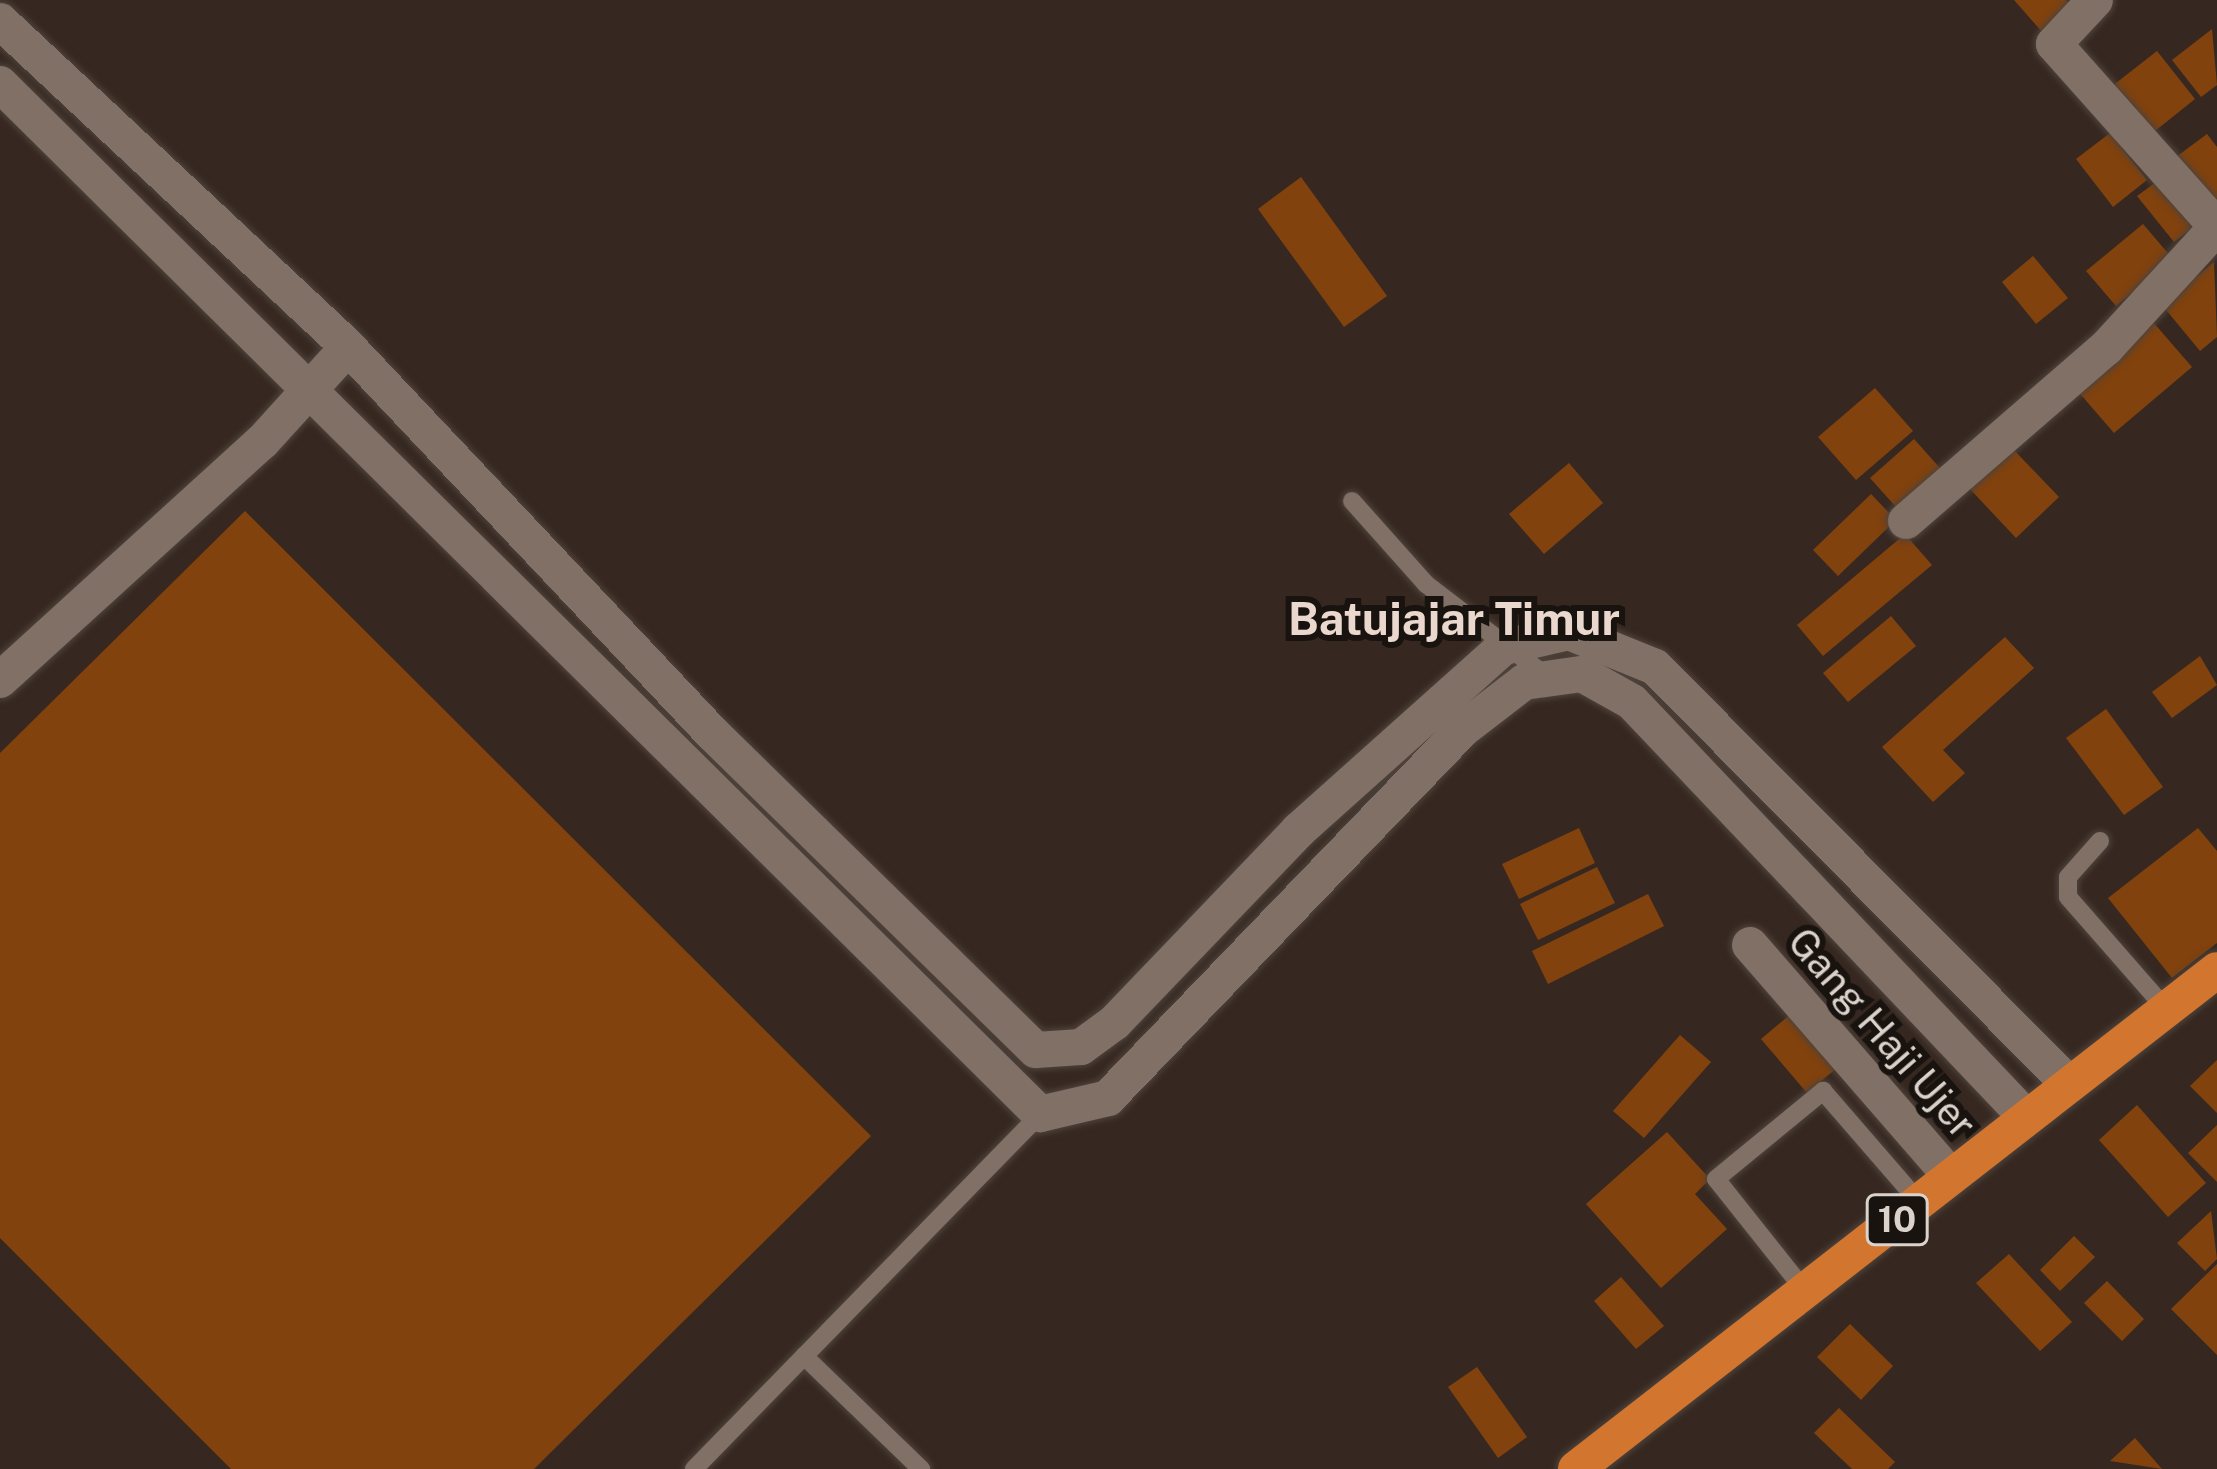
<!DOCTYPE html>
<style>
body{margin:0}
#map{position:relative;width:2217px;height:1469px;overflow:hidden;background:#362820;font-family:"Public Sans",sans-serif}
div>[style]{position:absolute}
.building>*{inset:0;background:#82420d}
.roads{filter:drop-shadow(0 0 3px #4e433c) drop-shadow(0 0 3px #4e433c)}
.lane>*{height:18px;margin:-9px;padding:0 9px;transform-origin:9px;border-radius:9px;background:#807066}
.street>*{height:36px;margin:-18px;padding:0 18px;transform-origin:18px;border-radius:18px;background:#807066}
.highway>*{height:36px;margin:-18px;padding:0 18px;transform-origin:18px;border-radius:18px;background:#d1752f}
span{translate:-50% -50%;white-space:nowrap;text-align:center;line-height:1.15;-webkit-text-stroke:12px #19130f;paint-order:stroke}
.shield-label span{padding:3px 9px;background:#19130f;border:3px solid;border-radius:9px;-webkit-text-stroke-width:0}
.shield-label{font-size:36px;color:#dbd2cc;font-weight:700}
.street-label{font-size:39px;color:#dbd2cc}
.quarter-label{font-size:45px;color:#ead8ce;font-weight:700}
</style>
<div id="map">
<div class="building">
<div style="clip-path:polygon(2014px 0,2066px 0,2073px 9px,2044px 34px)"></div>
<div style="clip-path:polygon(2212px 29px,2217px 85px,2201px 97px,2172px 60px)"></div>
<div style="clip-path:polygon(2157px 51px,2195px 99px,2145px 139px,2107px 90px)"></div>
<div style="clip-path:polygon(2110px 133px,2147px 180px,2113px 207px,2076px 159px)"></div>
<div style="clip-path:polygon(2207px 134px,2217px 147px,2217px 209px,2176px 157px)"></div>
<div style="clip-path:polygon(2167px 174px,2203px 220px,2174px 242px,2137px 196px)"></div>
<div style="clip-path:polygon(1301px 177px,1387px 296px,1344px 327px,1258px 209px)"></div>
<div style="clip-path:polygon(2143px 224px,2173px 259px,2116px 306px,2086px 271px)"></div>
<div style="clip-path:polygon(2033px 256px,2068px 298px,2036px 324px,2002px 282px)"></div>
<div style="clip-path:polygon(2214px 262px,2217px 337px,2200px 351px,2162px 305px)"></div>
<div style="clip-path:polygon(2153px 322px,2192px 367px,2114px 433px,2075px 388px)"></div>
<div style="clip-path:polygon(1875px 388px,1913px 431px,1856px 480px,1818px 437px)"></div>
<div style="clip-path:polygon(1914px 439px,1948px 477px,1904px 516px,1870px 478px)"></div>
<div style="clip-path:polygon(2013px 449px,2059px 497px,2016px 538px,1970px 489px)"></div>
<div style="clip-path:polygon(1569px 463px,1603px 503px,1544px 554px,1509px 514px)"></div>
<div style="clip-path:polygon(1871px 494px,1896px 520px,1838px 576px,1813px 550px)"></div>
<div style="clip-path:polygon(245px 511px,871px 1136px,534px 1469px,231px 1469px,0 1238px,0 753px)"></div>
<div style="clip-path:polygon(1905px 534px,1932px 565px,1823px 656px,1797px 625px)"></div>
<div style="clip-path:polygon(1891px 616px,1916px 646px,1848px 702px,1823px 673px)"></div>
<div style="clip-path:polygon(2005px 637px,2034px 668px,1943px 750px,1965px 773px,1933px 802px,1882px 747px)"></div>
<div style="clip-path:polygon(2200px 656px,2217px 685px,2172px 718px,2152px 692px)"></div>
<div style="clip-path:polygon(2106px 709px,2163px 787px,2124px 815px,2066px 738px)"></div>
<div style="clip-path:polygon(1579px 828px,1595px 863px,1519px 899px,1502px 864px)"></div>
<div style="clip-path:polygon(2198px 828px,2217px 851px,2217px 943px,2172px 978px,2108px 898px)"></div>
<div style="clip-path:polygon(1597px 867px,1615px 903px,1538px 940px,1520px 904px)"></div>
<div style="clip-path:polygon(1648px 894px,1664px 926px,1548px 984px,1532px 951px)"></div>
<div style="clip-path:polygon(1792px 1013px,1838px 1067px,1807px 1093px,1761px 1039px)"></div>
<div style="clip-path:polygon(1680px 1035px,1711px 1062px,1644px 1138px,1613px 1111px)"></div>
<div style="clip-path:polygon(2217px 1060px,2217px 1113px,2190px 1086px)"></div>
<div style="clip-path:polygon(2137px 1105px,2206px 1183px,2168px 1217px,2099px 1140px)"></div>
<div style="clip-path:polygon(2217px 1125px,2217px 1182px,2188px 1153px)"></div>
<div style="clip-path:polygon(1667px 1132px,1710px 1179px,1695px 1194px,1727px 1229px,1661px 1288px,1586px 1204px)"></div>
<div style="clip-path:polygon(2211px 1211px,2217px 1259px,2205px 1271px,2177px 1243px)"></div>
<div style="clip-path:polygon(2074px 1236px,2095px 1257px,2060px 1291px,2040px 1270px)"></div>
<div style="clip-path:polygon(2009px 1254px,2072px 1322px,2040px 1351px,1976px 1283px)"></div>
<div style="clip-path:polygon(2217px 1264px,2217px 1355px,2171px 1309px)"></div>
<div style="clip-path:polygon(1621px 1277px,1664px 1326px,1636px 1349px,1594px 1301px)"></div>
<div style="clip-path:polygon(2107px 1281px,2144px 1319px,2122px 1341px,2084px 1303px)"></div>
<div style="clip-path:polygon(1850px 1324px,1893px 1366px,1861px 1400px,1817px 1357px)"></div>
<div style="clip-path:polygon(1477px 1367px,1527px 1437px,1498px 1458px,1448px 1387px)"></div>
<div style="clip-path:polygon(1839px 1408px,1895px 1462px,1888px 1469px,1852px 1469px,1814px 1433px)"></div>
<div style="clip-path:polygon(2135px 1438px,2162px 1469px,2110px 1461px)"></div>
</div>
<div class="roads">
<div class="lane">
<div style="left:1352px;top:501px;width:111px;rotate:48.3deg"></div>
<div style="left:1426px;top:584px;width:150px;rotate:37.4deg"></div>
<div style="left:2100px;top:841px;width:48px;rotate:131.6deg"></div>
<div style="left:2068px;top:877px;width:20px;rotate:90deg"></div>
<div style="left:2068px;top:897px;width:149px;rotate:48.8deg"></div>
<div style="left:1806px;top:1292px;width:144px;rotate:-128.5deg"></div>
<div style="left:1716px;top:1179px;width:139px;rotate:-39.4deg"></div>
<div style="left:1823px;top:1091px;width:147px;rotate:49.1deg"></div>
<div style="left:804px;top:1356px;width:163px;rotate:44deg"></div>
<div style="left:694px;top:1469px;width:496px;rotate:-45.7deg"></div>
</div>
<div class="street">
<div style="left:0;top:21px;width:477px;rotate:43.1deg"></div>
<div style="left:348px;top:347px;width:531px;rotate:46.68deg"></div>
<div style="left:712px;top:733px;width:453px;rotate:44.4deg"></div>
<div style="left:1036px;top:1050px;width:45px;rotate:-3.8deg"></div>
<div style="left:1081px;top:1047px;width:42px;rotate:-36.3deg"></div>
<div style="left:1115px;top:1022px;width:266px;rotate:-46.2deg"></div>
<div style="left:1299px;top:830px;width:275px;rotate:-41.8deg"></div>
<div style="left:1504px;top:647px;width:67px;rotate:-13deg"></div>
<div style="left:1569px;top:632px;width:93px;rotate:22.1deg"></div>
<div style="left:1655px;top:667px;width:588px;rotate:45.21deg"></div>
<div style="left:0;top:84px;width:1464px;rotate:44.72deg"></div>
<div style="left:1040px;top:1114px;width:70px;rotate:-13.2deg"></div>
<div style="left:1108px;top:1098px;width:512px;rotate:-46.11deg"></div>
<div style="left:1463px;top:729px;width:77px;rotate:-37.6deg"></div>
<div style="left:1524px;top:682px;width:59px;rotate:-7.9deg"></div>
<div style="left:1582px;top:674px;width:57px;rotate:29.2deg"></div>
<div style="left:1632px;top:702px;width:572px;rotate:46.49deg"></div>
<div style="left:1906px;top:521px;width:264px;rotate:-40.9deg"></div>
<div style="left:2106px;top:348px;width:164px;rotate:-47.5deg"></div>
<div style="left:2217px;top:227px;width:245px;rotate:-131.7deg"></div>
<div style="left:2054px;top:44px;width:60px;rotate:-47deg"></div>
<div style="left:0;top:680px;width:354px;rotate:-42.3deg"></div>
<div style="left:262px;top:442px;width:128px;rotate:-47.8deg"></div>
<div style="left:1750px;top:945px;width:306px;rotate:49deg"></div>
</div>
<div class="highway">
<div style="left:1576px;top:1469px;width:812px;rotate:-37.9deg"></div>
</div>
</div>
<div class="shield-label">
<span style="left:1897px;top:1220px">10</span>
</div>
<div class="street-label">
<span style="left:1882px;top:1033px;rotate:49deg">Gang Haji Ujer</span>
</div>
<div class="quarter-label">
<span style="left:1454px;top:619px">Batujajar Timur</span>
</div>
</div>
